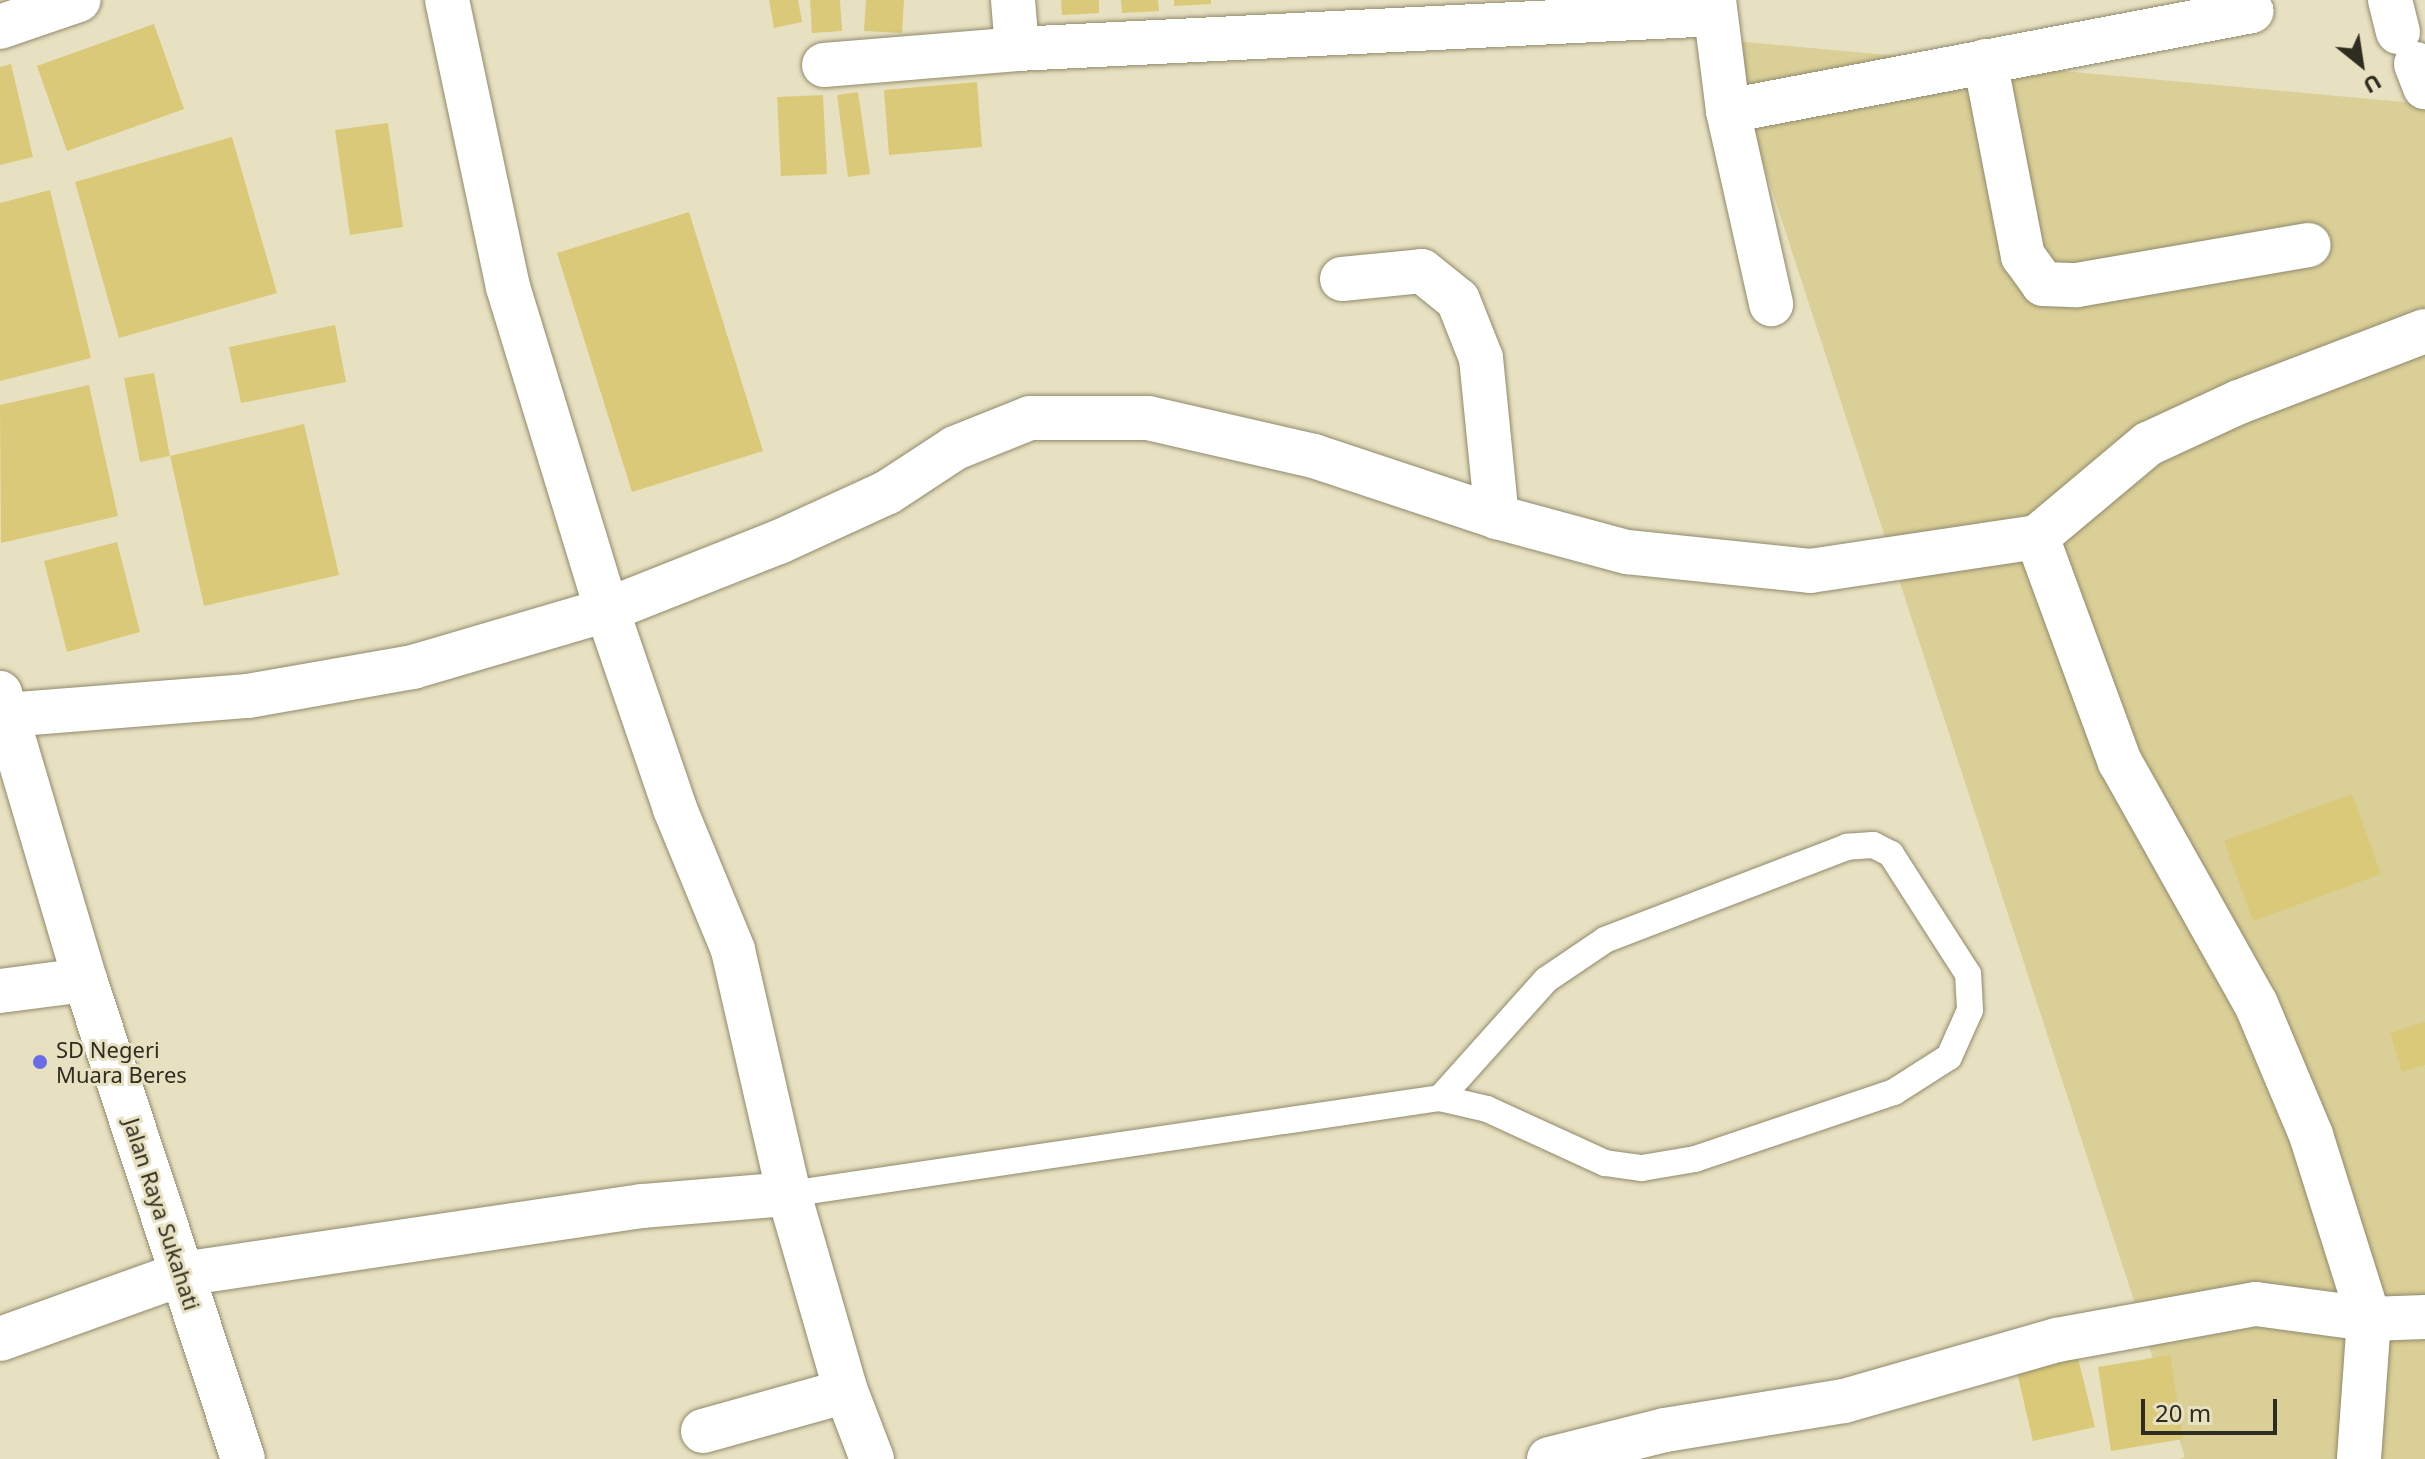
<!DOCTYPE html>
<style>
body{margin:0}
#map{position:relative;width:2425px;height:1459px;overflow:hidden;background:#e7e1c1;font-family:"Noto Sans",sans-serif}
div>[style]{position:absolute}
.green>*{inset:0;background:#dacf97}
.building>*{inset:0;background:#dac978}
.roads{filter:drop-shadow(0 0 2px #908a6c) drop-shadow(0 0 2px #908a6c)}
.lane>*{height:26px;margin:-13px;padding:0 13px;transform-origin:13px;border-radius:13px;background:#fff}
.street>*{height:44px;margin:-22px;padding:0 22px;transform-origin:22px;border-radius:22px;background:#fff}
.secondary>*{height:44px;margin:-22px;padding:0 22px;transform-origin:22px;border-radius:22px;background:#fff}
.dots>*{width:22px;height:22px;translate:-50% -50%;box-sizing:border-box;border:4px solid #e7e1c1;border-radius:50%}
span{translate:-50% -50%;white-space:nowrap;text-align:center;line-height:1.15;-webkit-text-stroke:6px #e7e1c1;paint-order:stroke}
.poi-label{font-size:22px;color:#2f2d21}
.left{translate:0 -50%;text-align:left}
.street-label{font-size:22px;color:#2f2d21}
.north{position:absolute;left:2321px;top:24px;width:80px;height:80px;-webkit-text-stroke:6px #e7e1c1;paint-order:stroke;rotate:150deg;font-size:22px;font-weight:700;line-height:32px;text-align:center;color:#2f2d21}
.north::after{content:'';display:block;margin:auto;width:28px;height:36px;background:#2f2d21;clip-path:polygon(50% 0,100% 100%,50% 72%,0 100%)}
.scale{position:absolute;left:2141px;top:1399px;width:136px;height:36px;box-sizing:border-box;border:4px solid #2f2d21;border-top:0;padding-left:10px;font-size:24px;line-height:28px;white-space:nowrap;color:#2f2d21;-webkit-text-stroke:6px #e7e1c1;paint-order:stroke}
</style>
<div id="map">
<div class="green">
<div style="clip-path:polygon(1723px 40px,2425px 104px,2425px 1459px,2180px 1459px,2185px 1457px)"></div>
</div>
<div class="building">
<div style="clip-path:polygon(769px 0,798px 0,802px 22px,774px 28px)"></div>
<div style="clip-path:polygon(810px 0,840px 0,842px 31px,812px 33px)"></div>
<div style="clip-path:polygon(866px 0,904px 0,902px 33px,864px 31px)"></div>
<div style="clip-path:polygon(1061px 0,1099px 0,1099px 13px,1062px 15px)"></div>
<div style="clip-path:polygon(1121px 0,1158px 0,1159px 11px,1122px 13px)"></div>
<div style="clip-path:polygon(1174px 0,1211px 0,1211px 4px,1174px 6px)"></div>
<div style="clip-path:polygon(154px 24px,184px 109px,67px 151px,37px 66px)"></div>
<div style="clip-path:polygon(11px 64px,33px 157px,0 165px,0 67px)"></div>
<div style="clip-path:polygon(977px 82px,982px 147px,889px 155px,884px 90px)"></div>
<div style="clip-path:polygon(858px 92px,870px 174px,848px 177px,837px 95px)"></div>
<div style="clip-path:polygon(823px 95px,827px 174px,781px 176px,777px 97px)"></div>
<div style="clip-path:polygon(388px 123px,403px 227px,350px 235px,335px 130px)"></div>
<div style="clip-path:polygon(232px 137px,277px 293px,119px 338px,75px 182px)"></div>
<div style="clip-path:polygon(50px 190px,91px 358px,0 381px,0 203px)"></div>
<div style="clip-path:polygon(689px 212px,763px 451px,632px 492px,557px 253px)"></div>
<div style="clip-path:polygon(335px 325px,346px 382px,241px 403px,229px 347px)"></div>
<div style="clip-path:polygon(154px 373px,170px 456px,140px 462px,124px 378px)"></div>
<div style="clip-path:polygon(89px 385px,118px 516px,1px 543px,0 405px)"></div>
<div style="clip-path:polygon(304px 424px,339px 575px,204px 606px,170px 456px)"></div>
<div style="clip-path:polygon(117px 542px,140px 632px,67px 652px,44px 561px)"></div>
<div style="clip-path:polygon(2352px 794px,2381px 874px,2253px 921px,2224px 841px)"></div>
<div style="clip-path:polygon(2425px 1022px,2425px 1065px,2402px 1072px,2390px 1033px)"></div>
<div style="clip-path:polygon(2170px 1355px,2183px 1439px,2111px 1451px,2098px 1367px)"></div>
<div style="clip-path:polygon(2078px 1358px,2095px 1427px,2033px 1441px,2017px 1372px)"></div>
</div>
<div class="roads">
<div class="lane">
<div style="left:789px;top:1194px;width:658px;rotate:-8.39deg"></div>
<div style="left:1440px;top:1098px;width:48px;rotate:13.2deg"></div>
<div style="left:1487px;top:1109px;width:130px;rotate:24.6deg"></div>
<div style="left:1605px;top:1163px;width:37px;rotate:8deg"></div>
<div style="left:1642px;top:1168px;width:54px;rotate:-9.6deg"></div>
<div style="left:1695px;top:1159px;width:210px;rotate:-18.6deg"></div>
<div style="left:1894px;top:1092px;width:65px;rotate:-32.5deg"></div>
<div style="left:1949px;top:1057px;width:51px;rotate:-65.9deg"></div>
<div style="left:1970px;top:1010px;width:36px;rotate:-93deg"></div>
<div style="left:1968px;top:974px;width:143px;rotate:-122.7deg"></div>
<div style="left:1891px;top:854px;width:20px;rotate:-153deg"></div>
<div style="left:1873px;top:845px;width:26px;rotate:176deg"></div>
<div style="left:1847px;top:847px;width:259px;rotate:159deg"></div>
<div style="left:1605px;top:940px;width:71px;rotate:145.9deg"></div>
<div style="left:1546px;top:980px;width:159px;rotate:131.9deg"></div>
</div>
<div class="street">
<div style="left:447px;top:0;width:293px;rotate:78deg"></div>
<div style="left:508px;top:287px;width:338px;rotate:73deg"></div>
<div style="left:607px;top:610px;width:210px;rotate:71.1deg"></div>
<div style="left:675px;top:809px;width:152px;rotate:67.6deg"></div>
<div style="left:733px;top:950px;width:250px;rotate:77.1deg"></div>
<div style="left:789px;top:1194px;width:205px;rotate:73.9deg"></div>
<div style="left:846px;top:1391px;width:73px;rotate:69.1deg"></div>
<div style="left:1013px;top:0;width:49px;rotate:85.3deg"></div>
<div style="left:1714px;top:0;width:112px;rotate:82.8deg"></div>
<div style="left:1728px;top:111px;width:198px;rotate:77.4deg"></div>
<div style="left:2390px;top:0;width:33px;rotate:76deg"></div>
<div style="left:0;top:27px;width:83px;rotate:-18.9deg"></div>
<div style="left:1985px;top:61px;width:199px;rotate:79deg"></div>
<div style="left:2023px;top:256px;width:34px;rotate:54deg"></div>
<div style="left:2043px;top:284px;width:34px;rotate:2deg"></div>
<div style="left:2077px;top:285px;width:235px;rotate:-9.8deg"></div>
<div style="left:2416px;top:64px;width:25px;rotate:69deg"></div>
<div style="left:824px;top:65px;width:194px;rotate:-4.7deg"></div>
<div style="left:1017px;top:49px;width:699px;rotate:-2.87deg"></div>
<div style="left:1728px;top:111px;width:533px;rotate:-10.8deg"></div>
<div style="left:1342px;top:279px;width:80px;rotate:-5.7deg"></div>
<div style="left:1422px;top:271px;width:46px;rotate:38.9deg"></div>
<div style="left:1458px;top:300px;width:62px;rotate:68.4deg"></div>
<div style="left:1481px;top:358px;width:160px;rotate:84.3deg"></div>
<div style="left:2037px;top:537px;width:240px;rotate:69.8deg"></div>
<div style="left:2120px;top:762px;width:278px;rotate:60.7deg"></div>
<div style="left:2256px;top:1004px;width:142px;rotate:67.2deg"></div>
<div style="left:2311px;top:1135px;width:193px;rotate:72.5deg"></div>
<div style="left:2369px;top:1319px;width:140px;rotate:94.1deg"></div>
<div style="left:6px;top:715px;width:243px;rotate:-4.5deg"></div>
<div style="left:248px;top:696px;width:168px;rotate:-10deg"></div>
<div style="left:413px;top:667px;width:202px;rotate:-16.4deg"></div>
<div style="left:607px;top:610px;width:185px;rotate:-21.6deg"></div>
<div style="left:779px;top:542px;width:120px;rotate:-24.6deg"></div>
<div style="left:888px;top:492px;width:80px;rotate:-33.3deg"></div>
<div style="left:955px;top:448px;width:81px;rotate:-21.8deg"></div>
<div style="left:1030px;top:418px;width:118px"></div>
<div style="left:1148px;top:418px;width:170px;rotate:12.9deg"></div>
<div style="left:1314px;top:456px;width:193px;rotate:18.4deg"></div>
<div style="left:1497px;top:517px;width:135px;rotate:15.1deg"></div>
<div style="left:1627px;top:552px;width:184px;rotate:5.9deg"></div>
<div style="left:1810px;top:571px;width:230px;rotate:-8.5deg"></div>
<div style="left:2037px;top:537px;width:145px;rotate:-40deg"></div>
<div style="left:2148px;top:444px;width:100px;rotate:-24.8deg"></div>
<div style="left:2239px;top:402px;width:199px;rotate:-20.9deg"></div>
<div style="left:0;top:991px;width:86px;rotate:-7.4deg"></div>
<div style="left:0;top:1339px;width:193px;rotate:-19.7deg"></div>
<div style="left:182px;top:1274px;width:465px;rotate:-8.4deg"></div>
<div style="left:642px;top:1206px;width:147px;rotate:-4.7deg"></div>
<div style="left:703px;top:1431px;width:148px;rotate:-15.6deg"></div>
<div style="left:1549px;top:1459px;width:120px;rotate:-14deg"></div>
<div style="left:1665px;top:1430px;width:181px;rotate:-9.2deg"></div>
<div style="left:1844px;top:1401px;width:222px;rotate:-16deg"></div>
<div style="left:2057px;top:1340px;width:202px;rotate:-10.3deg"></div>
<div style="left:2256px;top:1304px;width:114px;rotate:7.6deg"></div>
<div style="left:2369px;top:1319px;width:56px;rotate:-2deg"></div>
</div>
<div class="secondary">
<div style="left:0;top:693px;width:299px;rotate:73.5deg"></div>
<div style="left:85px;top:980px;width:504px;rotate:71.74deg"></div>
</div>
</div>
<div class="dots">
<div style="left:40px;top:1062px;background:#686ce5"></div>
</div>
<div class="poi-label">
<span class="left" style="left:56px;top:1062px">SD Negeri<br>Muara Beres</span>
</div>
<div class="street-label">
<span style="left:162px;top:1214px;rotate:72deg">Jalan Raya Sukahati</span>
</div>
<div class="north">U</div>
<div class="scale">20 m</div>
</div>
